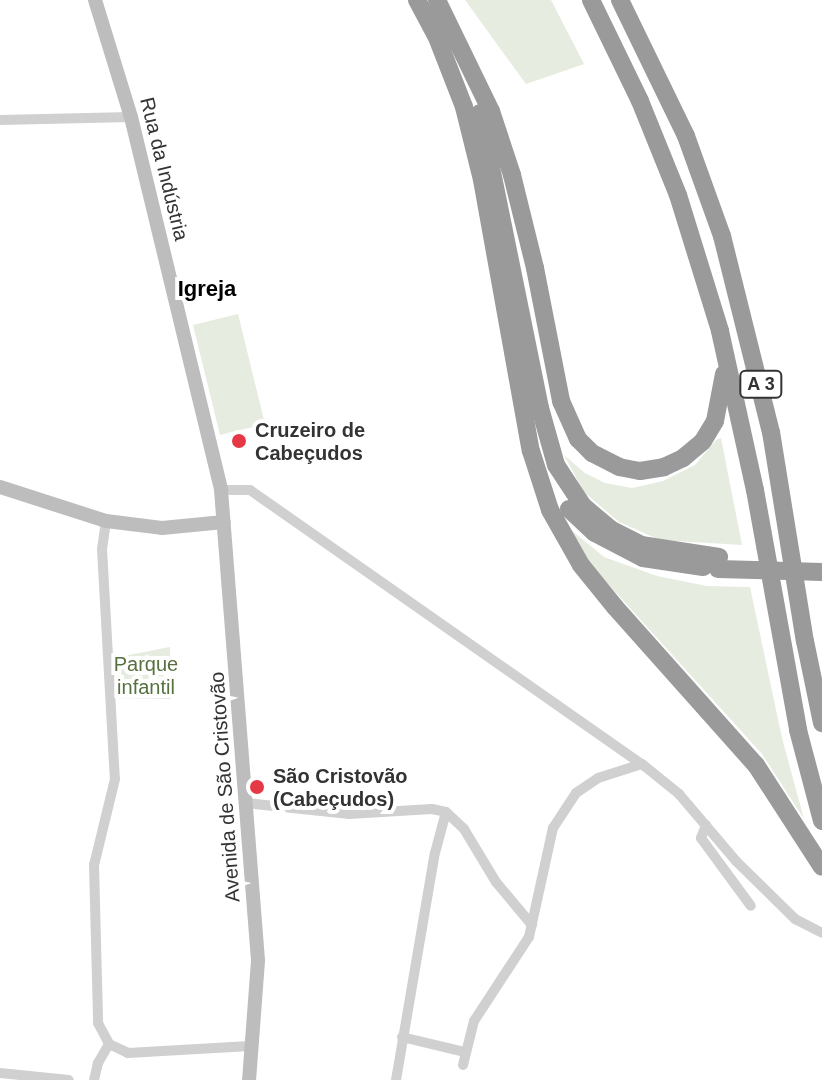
<!DOCTYPE html>
<meta charset="utf-8">
<style>
body{margin:0}
#map{position:relative;width:822px;height:1080px;overflow:hidden;background:#fff;font-family:Arial,sans-serif}
div>[style]{position:absolute}
.green>*{inset:0;background:#e6ecdf}
.street>*{height:10px;margin:-5px;padding:0 5px;transform-origin:5px;border-radius:5px;background:#d0d0d0}
.secondary>*{height:14px;margin:-7px;padding:0 7px;transform-origin:7px;border-radius:7px;background:#bdbdbd}
.highway>*{height:18px;margin:-9px;padding:0 9px;transform-origin:9px;border-radius:9px;background:#9a9a9a}
.highway-bridge>*{height:18px;margin:-9px;padding:0 9px;transform-origin:9px;border-radius:9px;background:#9a9a9a}
.dots>*{width:22px;height:22px;translate:-50% -50%;box-sizing:border-box;border:4px solid #fff;border-radius:50%}
span{translate:-50% -50%;white-space:nowrap;text-align:center;line-height:1.15;-webkit-text-stroke:8px #fff;paint-order:stroke}
.shield-label span{padding:2px 6px;background:#fff;border:2px solid;border-radius:6px;-webkit-text-stroke-width:0}
.shield-label{font-size:18px;color:#333;font-weight:700}
.street-label{font-size:20px;color:#333}
.poi-label{font-size:20px;color:#333;font-weight:700}
.left{translate:0 -50%;text-align:left}
.park-label{font-size:20px;color:#56703f}
.neighbourhood-label{font-size:22px;color:#000;font-weight:700}
</style>
<div id="map">
<div class="green">
<div style="clip-path:polygon(465px 0,551px 0,584px 64px,526px 84px)"></div>
<div style="clip-path:polygon(238px 314px,265px 424px,220px 435px,193px 325px)"></div>
<div style="clip-path:polygon(721px 438px,742px 545px,660px 540px,619px 522px,584px 492px,564px 455px,585px 473px,605px 483px,632px 488px,663px 481px,695px 465px,716px 440px)"></div>
<div style="clip-path:polygon(565px 525px,604px 557px,657px 576px,707px 586px,750px 587px,782px 738px,804px 819px,762px 754px,591px 565px)"></div>
<div style="clip-path:polygon(170px 647px,171px 699px,110px 698px,108px 659px)"></div>
</div>
<div class="street">
<div style="left:0;top:120px;width:131px;rotate:-1.3deg"></div>
<div style="left:221px;top:490px;width:29px"></div>
<div style="left:250px;top:490px;width:478px;rotate:35deg"></div>
<div style="left:642px;top:764px;width:48px;rotate:39deg"></div>
<div style="left:679px;top:794px;width:88px;rotate:49.6deg"></div>
<div style="left:736px;top:861px;width:83px;rotate:44.5deg"></div>
<div style="left:795px;top:919px;width:30px;rotate:27deg"></div>
<div style="left:106px;top:521px;width:28px;rotate:98deg"></div>
<div style="left:102px;top:549px;width:230px;rotate:86.8deg"></div>
<div style="left:115px;top:779px;width:89px;rotate:103.7deg"></div>
<div style="left:94px;top:865px;width:158px;rotate:88.5deg"></div>
<div style="left:98px;top:1023px;width:24px;rotate:62deg"></div>
<div style="left:246px;top:803px;width:104px;rotate:6.1deg"></div>
<div style="left:349px;top:814px;width:83px;rotate:-3.4deg"></div>
<div style="left:432px;top:809px;width:14px;rotate:12deg"></div>
<div style="left:446px;top:812px;width:25px;rotate:43deg"></div>
<div style="left:464px;top:829px;width:62px;rotate:58.9deg"></div>
<div style="left:496px;top:882px;width:56px;rotate:50.1deg"></div>
<div style="left:706px;top:825px;width:14px;rotate:111deg"></div>
<div style="left:701px;top:838px;width:84px;rotate:53.7deg"></div>
<div style="left:402px;top:1037px;width:65px;rotate:13.4deg"></div>
<div style="left:109px;top:1044px;width:21px;rotate:25deg"></div>
<div style="left:128px;top:1053px;width:122px;rotate:-3.3deg"></div>
<div style="left:463px;top:1065px;width:45px;rotate:-76deg"></div>
<div style="left:474px;top:1021px;width:100px;rotate:-56.8deg"></div>
<div style="left:529px;top:937px;width:112px;rotate:-77.6deg"></div>
<div style="left:553px;top:828px;width:42px;rotate:-56.7deg"></div>
<div style="left:576px;top:793px;width:27px;rotate:-34deg"></div>
<div style="left:598px;top:778px;width:46px;rotate:-17.7deg"></div>
<div style="left:0;top:1073px;width:69px;rotate:5.8deg"></div>
<div style="left:94px;top:1080px;width:17px;rotate:-77deg"></div>
<div style="left:98px;top:1063px;width:22px;rotate:-60deg"></div>
<div style="left:396px;top:1080px;width:230px;rotate:-80.3deg"></div>
<div style="left:435px;top:853px;width:42px;rotate:-75deg"></div>
</div>
<div class="secondary">
<div style="left:95px;top:0;width:122px;rotate:72.9deg"></div>
<div style="left:131px;top:117px;width:384px;rotate:76.4deg"></div>
<div style="left:221px;top:490px;width:472px;rotate:85.5deg"></div>
<div style="left:258px;top:961px;width:119px;rotate:94.3deg"></div>
<div style="left:0;top:487px;width:111px;rotate:17.8deg"></div>
<div style="left:106px;top:521px;width:56px;rotate:7.1deg"></div>
<div style="left:162px;top:528px;width:62px;rotate:-5.5deg"></div>
</div>
<div class="highway">
<div style="left:417px;top:0;width:40px;rotate:62deg"></div>
<div style="left:436px;top:35px;width:77px;rotate:68.7deg"></div>
<div style="left:464px;top:107px;width:75px;rotate:76.1deg"></div>
<div style="left:482px;top:180px;width:275px;rotate:79.8deg"></div>
<div style="left:531px;top:451px;width:62px;rotate:72.1deg"></div>
<div style="left:550px;top:510px;width:63px;rotate:60.6deg"></div>
<div style="left:581px;top:565px;width:54px;rotate:51deg"></div>
<div style="left:615px;top:607px;width:212px;rotate:48.3deg"></div>
<div style="left:756px;top:765px;width:121px;rotate:57.1deg"></div>
<div style="left:437px;top:0;width:123px;rotate:64.1deg"></div>
<div style="left:491px;top:111px;width:67px;rotate:71.8deg"></div>
<div style="left:512px;top:175px;width:96px;rotate:76.1deg"></div>
<div style="left:535px;top:268px;width:136px;rotate:78.9deg"></div>
<div style="left:561px;top:401px;width:42px;rotate:65.9deg"></div>
<div style="left:578px;top:439px;width:20px;rotate:45deg"></div>
<div style="left:592px;top:453px;width:30px;rotate:27deg"></div>
<div style="left:619px;top:467px;width:21px;rotate:11deg"></div>
<div style="left:640px;top:471px;width:24px;rotate:-9deg"></div>
<div style="left:664px;top:467px;width:21px;rotate:-25deg"></div>
<div style="left:683px;top:458px;width:26px;rotate:-40deg"></div>
<div style="left:703px;top:441px;width:23px;rotate:-59deg"></div>
<div style="left:715px;top:421px;width:48px;rotate:-79.2deg"></div>
<div style="left:591px;top:0;width:112px;rotate:64.1deg"></div>
<div style="left:640px;top:101px;width:101px;rotate:68deg"></div>
<div style="left:678px;top:195px;width:142px;rotate:72.8deg"></div>
<div style="left:720px;top:331px;width:163px;rotate:77.6deg"></div>
<div style="left:755px;top:490px;width:244px;rotate:79.8deg"></div>
<div style="left:798px;top:730px;width:94px;rotate:75.2deg"></div>
<div style="left:620px;top:0;width:151px;rotate:64.1deg"></div>
<div style="left:686px;top:136px;width:106px;rotate:70.2deg"></div>
<div style="left:722px;top:236px;width:202px;rotate:76deg"></div>
<div style="left:771px;top:432px;width:212px;rotate:80.8deg"></div>
<div style="left:805px;top:641px;width:84px;rotate:78.3deg"></div>
<div style="left:480px;top:113px;width:301px;rotate:78.5deg"></div>
<div style="left:540px;top:408px;width:59px;rotate:74.3deg"></div>
<div style="left:556px;top:465px;width:49px;rotate:56.6deg"></div>
<div style="left:583px;top:506px;width:35px;rotate:40deg"></div>
<div style="left:610px;top:529px;width:35px;rotate:27deg"></div>
<div style="left:641px;top:545px;width:79px;rotate:8.7deg"></div>
<div style="left:569px;top:509px;width:35px;rotate:43deg"></div>
<div style="left:595px;top:533px;width:54px;rotate:27.5deg"></div>
<div style="left:643px;top:558px;width:61px;rotate:8.5deg"></div>
</div>
<div class="highway-bridge">
<div style="left:718px;top:569px;width:104px;rotate:1.7deg"></div>
</div>
<div class="dots">
<div style="left:239px;top:441px;background:#e63946"></div>
<div style="left:257px;top:787px;background:#e63946"></div>
</div>
<div class="shield-label">
<span style="left:761px;top:384px">A 3</span>
</div>
<div class="street-label">
<span style="left:164px;top:169px;rotate:76deg">Rua da Indústria</span>
<span style="left:225px;top:787px;rotate:-94deg">Avenida de São Cristovão</span>
</div>
<div class="poi-label">
<span class="left" style="left:255px;top:442px">Cruzeiro de<br>Cabeçudos</span>
<span class="left" style="left:273px;top:788px">São Cristovão<br>(Cabeçudos)</span>
</div>
<div class="park-label">
<span style="left:146px;top:676px">Parque<br>infantil</span>
</div>
<div class="neighbourhood-label">
<span style="left:207px;top:289px">Igreja</span>
</div>
</div>
